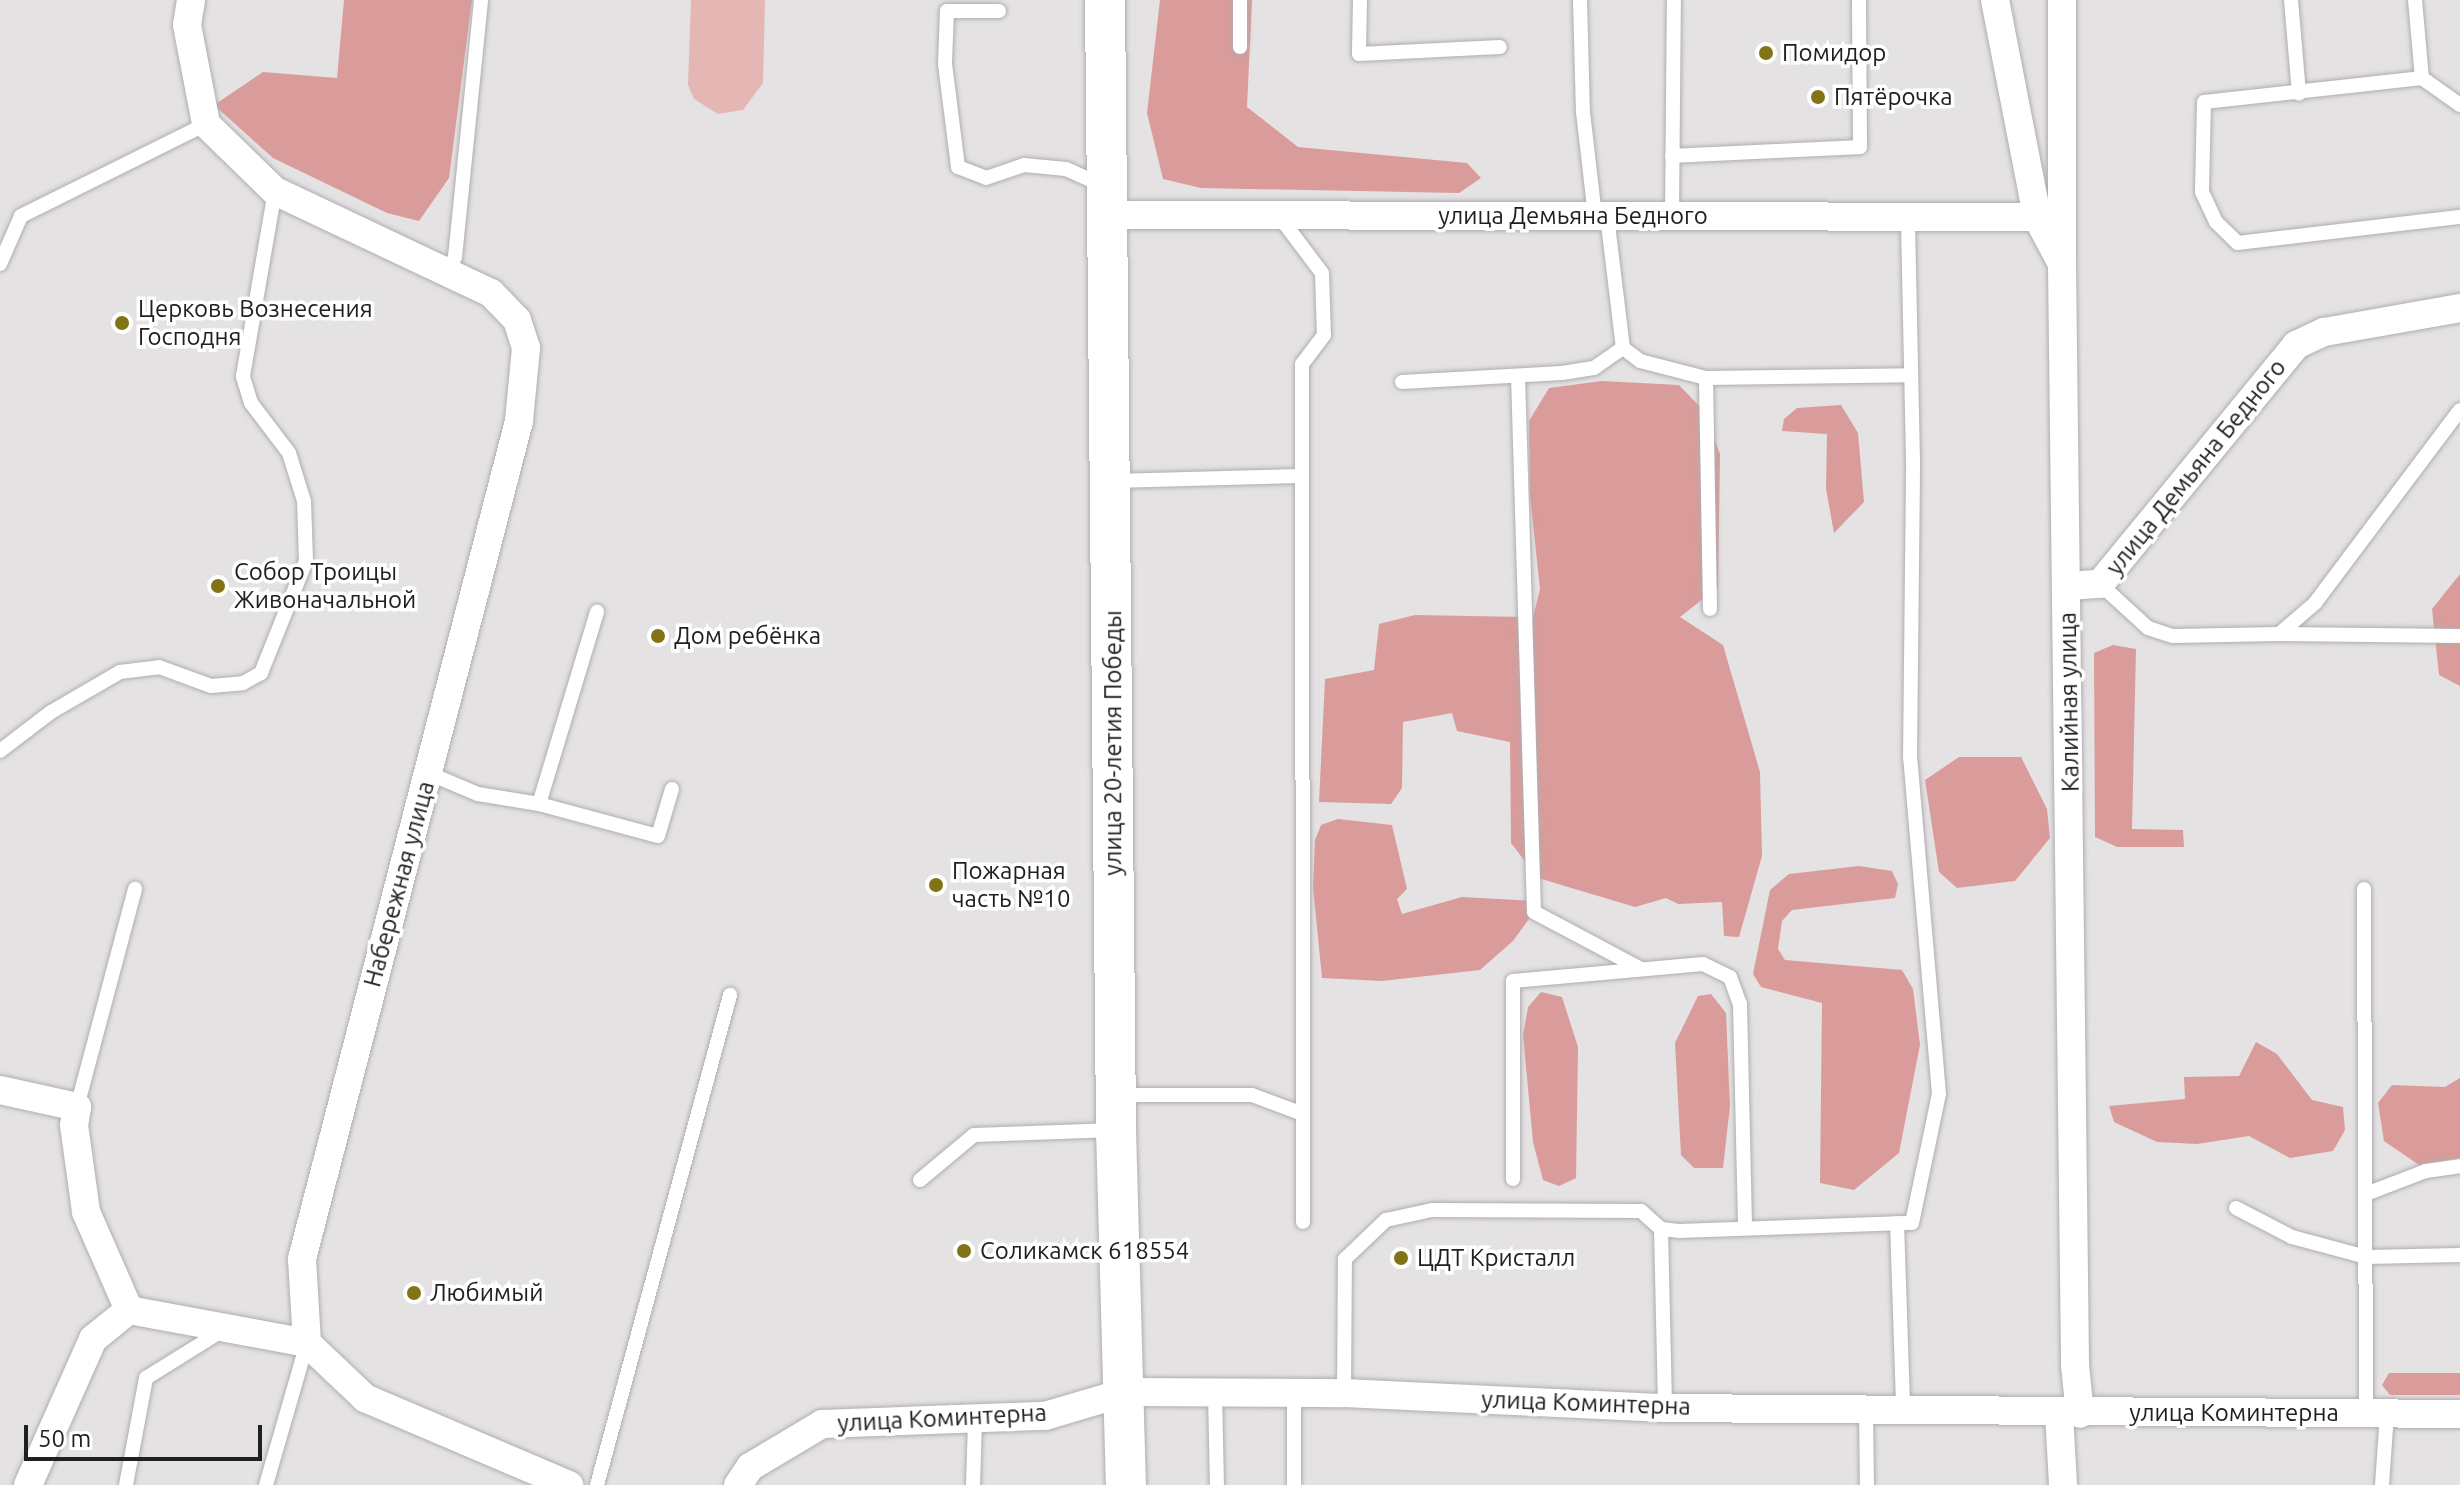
<!DOCTYPE html>
<meta charset="utf-8">
<style>
body{margin:0}
#map{position:relative;width:2460px;height:1485px;overflow:hidden;background:#e5e2e4;font-family:Ubuntu,sans-serif}
div>[style]{position:absolute}
.green>*{inset:0;background:#e4b6b4}
.forest>*{inset:0;background:#da9c9a}
.roads{filter:drop-shadow(0 0 2px #b0adaf) drop-shadow(0 0 2px #b0adaf)}
.lane>*{height:14px;margin:-7px;padding:0 7px;transform-origin:7px;border-radius:7px;background:#fff}
.street>*{height:28px;margin:-14px;padding:0 14px;transform-origin:14px;border-radius:14px;background:#fff}
.secondary>*{height:40px;margin:-20px;padding:0 20px;transform-origin:20px;border-radius:20px;background:#fff}
.dots>*{width:22px;height:22px;translate:-50% -50%;box-sizing:border-box;border:4px solid #fff;border-radius:50%}
span{translate:-50% -50%;white-space:nowrap;text-align:center;line-height:1.15;-webkit-text-stroke:7px #fff;paint-order:stroke}
.poi-label{font-size:24px;color:#212021}
.left{translate:0 -50%;text-align:left}
.street-label{font-size:24px;color:#212021}
.scale{position:absolute;left:24px;top:1425px;width:238px;height:36px;box-sizing:border-box;border:4px solid #212021;border-top:0;padding-left:10px;font-size:24px;line-height:28px;white-space:nowrap;color:#212021;-webkit-text-stroke:6px #fff;paint-order:stroke}
</style>
<div id="map">
<div class="green">
<div style="clip-path:polygon(691px 0,765px 0,763px 83px,743px 110px,718px 114px,694px 99px,688px 85px)"></div>
</div>
<div class="forest">
<div style="clip-path:polygon(344px 0,472px 0,449px 178px,419px 221px,387px 213px,273px 158px,214px 105px,263px 72px,337px 78px)"></div>
<div style="clip-path:polygon(1160px 0,1252px 0,1247px 107px,1298px 147px,1467px 163px,1481px 178px,1459px 193px,1201px 188px,1163px 179px,1147px 113px)"></div>
<div style="clip-path:polygon(1602px 381px,1679px 385px,1704px 411px,1720px 454px,1718px 587px,1680px 617px,1723px 645px,1760px 772px,1762px 856px,1739px 937px,1724px 936px,1722px 902px,1678px 904px,1666px 898px,1635px 907px,1538px 878px,1511px 843px,1510px 742px,1457px 731px,1452px 713px,1403px 722px,1402px 788px,1391px 804px,1319px 802px,1325px 679px,1374px 670px,1379px 624px,1415px 615px,1533px 617px,1540px 589px,1530px 496px,1529px 421px,1549px 388px)"></div>
<div style="clip-path:polygon(1841px 405px,1858px 433px,1864px 502px,1834px 533px,1826px 489px,1827px 434px,1782px 431px,1784px 419px,1797px 408px)"></div>
<div style="clip-path:polygon(2460px 574px,2460px 686px,2439px 675px,2432px 609px)"></div>
<div style="clip-path:polygon(2113px 645px,2136px 649px,2132px 829px,2183px 830px,2184px 847px,2117px 847px,2095px 837px,2094px 653px)"></div>
<div style="clip-path:polygon(1959px 757px,2021px 757px,2047px 809px,2050px 838px,2015px 881px,1957px 888px,1939px 872px,1925px 780px)"></div>
<div style="clip-path:polygon(1338px 819px,1392px 825px,1407px 889px,1397px 899px,1402px 914px,1462px 897px,1533px 901px,1534px 912px,1513px 941px,1480px 970px,1382px 981px,1322px 978px,1313px 888px,1315px 840px,1321px 825px)"></div>
<div style="clip-path:polygon(1859px 866px,1892px 871px,1898px 884px,1895px 898px,1792px 910px,1782px 921px,1778px 949px,1785px 960px,1902px 970px,1913px 989px,1920px 1045px,1899px 1153px,1854px 1190px,1820px 1183px,1822px 1003px,1761px 987px,1753px 974px,1770px 890px,1789px 874px)"></div>
<div style="clip-path:polygon(1541px 992px,1562px 997px,1578px 1047px,1576px 1178px,1559px 1186px,1543px 1180px,1533px 1142px,1523px 1035px,1528px 1007px)"></div>
<div style="clip-path:polygon(1711px 994px,1726px 1013px,1730px 1106px,1723px 1168px,1694px 1168px,1681px 1155px,1675px 1043px,1698px 996px)"></div>
<div style="clip-path:polygon(2256px 1042px,2277px 1054px,2312px 1100px,2343px 1107px,2345px 1130px,2333px 1151px,2290px 1158px,2249px 1136px,2197px 1144px,2157px 1142px,2114px 1122px,2109px 1106px,2185px 1099px,2184px 1077px,2239px 1076px)"></div>
<div style="clip-path:polygon(2460px 1078px,2460px 1158px,2419px 1165px,2384px 1141px,2378px 1103px,2392px 1085px,2445px 1087px)"></div>
<div style="clip-path:polygon(2389px 1373px,2460px 1373px,2460px 1395px,2390px 1395px,2382px 1385px)"></div>
</div>
<div class="roads">
<div class="lane">
<div style="left:1360px;top:0;width:54px;rotate:91.1deg"></div>
<div style="left:1359px;top:54px;width:141px;rotate:-2.8deg"></div>
<div style="left:1580px;top:0;width:112px;rotate:88.5deg"></div>
<div style="left:1583px;top:112px;width:105px;rotate:83.4deg"></div>
<div style="left:2291px;top:0;width:94px;rotate:85.1deg"></div>
<div style="left:2415px;top:0;width:78px;rotate:84.9deg"></div>
<div style="left:999px;top:11px;width:52px;rotate:180deg"></div>
<div style="left:947px;top:11px;width:53px;rotate:92.2deg"></div>
<div style="left:945px;top:64px;width:104px;rotate:82.8deg"></div>
<div style="left:958px;top:167px;width:30px;rotate:21deg"></div>
<div style="left:986px;top:178px;width:40px;rotate:-18.9deg"></div>
<div style="left:1024px;top:165px;width:42px;rotate:5.4deg"></div>
<div style="left:1066px;top:169px;width:42px;rotate:24.1deg"></div>
<div style="left:1240px;top:47px;width:47px;rotate:-90deg"></div>
<div style="left:2460px;top:105px;width:47px;rotate:-144.6deg"></div>
<div style="left:2422px;top:78px;width:219px;rotate:173.7deg"></div>
<div style="left:2204px;top:102px;width:90px;rotate:91.3deg"></div>
<div style="left:2202px;top:192px;width:33px;rotate:65deg"></div>
<div style="left:2216px;top:222px;width:30px;rotate:44deg"></div>
<div style="left:2238px;top:243px;width:224px;rotate:-6.7deg"></div>
<div style="left:1672px;top:156px;width:188px;rotate:-2.7deg"></div>
<div style="left:1860px;top:147px;width:147px;rotate:-90.4deg"></div>
<div style="left:1279px;top:216px;width:71px;rotate:53deg"></div>
<div style="left:1322px;top:273px;width:62px;rotate:88.2deg"></div>
<div style="left:1324px;top:335px;width:36px;rotate:127deg"></div>
<div style="left:1302px;top:364px;width:858px;rotate:89.93deg"></div>
<div style="left:1607px;top:216px;width:133px;rotate:83.1deg"></div>
<div style="left:1623px;top:348px;width:21px;rotate:37deg"></div>
<div style="left:1640px;top:361px;width:68px;rotate:14.4deg"></div>
<div style="left:1706px;top:378px;width:205px;rotate:-0.8deg"></div>
<div style="left:1672px;top:216px;width:216px;rotate:-89.5deg"></div>
<div style="left:0;top:264px;width:52px;rotate:-66.4deg"></div>
<div style="left:21px;top:216px;width:207px;rotate:-26.4deg"></div>
<div style="left:447px;top:271px;width:16px;rotate:-60deg"></div>
<div style="left:455px;top:257px;width:258px;rotate:-84.2deg"></div>
<div style="left:1518px;top:376px;width:536px;rotate:88.29deg"></div>
<div style="left:1534px;top:912px;width:121px;rotate:28deg"></div>
<div style="left:1706px;top:378px;width:231px;rotate:89deg"></div>
<div style="left:1402px;top:382px;width:160px;rotate:-3.2deg"></div>
<div style="left:1562px;top:373px;width:32px;rotate:-9deg"></div>
<div style="left:1594px;top:368px;width:35px;rotate:-35deg"></div>
<div style="left:1111px;top:481px;width:191px;rotate:-1.5deg"></div>
<div style="left:2100px;top:584px;width:65px;rotate:42.5deg"></div>
<div style="left:2148px;top:628px;width:26px;rotate:18deg"></div>
<div style="left:2173px;top:636px;width:106px;rotate:-1.1deg"></div>
<div style="left:2279px;top:634px;width:48px;rotate:-40.7deg"></div>
<div style="left:2315px;top:603px;width:241px;rotate:-53.1deg"></div>
<div style="left:2279px;top:634px;width:181px;rotate:0.6deg"></div>
<div style="left:0;top:751px;width:64px;rotate:-37.4deg"></div>
<div style="left:51px;top:712px;width:80px;rotate:-30.1deg"></div>
<div style="left:120px;top:672px;width:39px;rotate:-7deg"></div>
<div style="left:159px;top:667px;width:55px;rotate:20.1deg"></div>
<div style="left:211px;top:686px;width:32px;rotate:-5deg"></div>
<div style="left:243px;top:683px;width:21px;rotate:-29deg"></div>
<div style="left:261px;top:673px;width:121px;rotate:-68.1deg"></div>
<div style="left:306px;top:561px;width:60px;rotate:-91.9deg"></div>
<div style="left:304px;top:501px;width:50px;rotate:-107.4deg"></div>
<div style="left:289px;top:453px;width:63px;rotate:-127.2deg"></div>
<div style="left:251px;top:403px;width:28px;rotate:-107deg"></div>
<div style="left:243px;top:376px;width:188px;rotate:-80.2deg"></div>
<div style="left:428px;top:773px;width:54px;rotate:22.8deg"></div>
<div style="left:478px;top:794px;width:62px;rotate:9.3deg"></div>
<div style="left:539px;top:804px;width:123px;rotate:15.1deg"></div>
<div style="left:658px;top:836px;width:49px;rotate:-73.4deg"></div>
<div style="left:539px;top:804px;width:201px;rotate:-73.2deg"></div>
<div style="left:2364px;top:889px;width:524px;rotate:89.78deg"></div>
<div style="left:1120px;top:1095px;width:132px"></div>
<div style="left:1252px;top:1095px;width:54px;rotate:20.4deg"></div>
<div style="left:77px;top:1107px;width:226px;rotate:-75.1deg"></div>
<div style="left:1513px;top:1179px;width:198px;rotate:-90deg"></div>
<div style="left:1513px;top:981px;width:191px;rotate:-5.1deg"></div>
<div style="left:1703px;top:964px;width:30px;rotate:26deg"></div>
<div style="left:1730px;top:977px;width:29px;rotate:70deg"></div>
<div style="left:1740px;top:1004px;width:221px;rotate:88.7deg"></div>
<div style="left:920px;top:1180px;width:70px;rotate:-39.8deg"></div>
<div style="left:974px;top:1135px;width:141px;rotate:-2deg"></div>
<div style="left:2366px;top:1194px;width:64px;rotate:-21deg"></div>
<div style="left:2426px;top:1171px;width:34px;rotate:-8deg"></div>
<div style="left:2236px;top:1208px;width:63px;rotate:27.4deg"></div>
<div style="left:2292px;top:1237px;width:77px;rotate:15.1deg"></div>
<div style="left:2366px;top:1257px;width:94px;rotate:-1.2deg"></div>
<div style="left:1897px;top:1223px;width:184px;rotate:88.1deg"></div>
<div style="left:1661px;top:1229px;width:179px;rotate:88.7deg"></div>
<div style="left:1215px;top:1392px;width:93px;rotate:88.8deg"></div>
<div style="left:1294px;top:1393px;width:92px;rotate:90deg"></div>
<div style="left:1344px;top:1393px;width:134px;rotate:-89.6deg"></div>
<div style="left:1345px;top:1259px;width:57px;rotate:-43.6deg"></div>
<div style="left:1386px;top:1220px;width:47px;rotate:-12.3deg"></div>
<div style="left:1432px;top:1210px;width:209px;rotate:0.3deg"></div>
<div style="left:1641px;top:1211px;width:27px;rotate:42deg"></div>
<div style="left:1661px;top:1229px;width:18px;rotate:6deg"></div>
<div style="left:1679px;top:1231px;width:233px;rotate:-2deg"></div>
<div style="left:1912px;top:1223px;width:132px;rotate:-78.2deg"></div>
<div style="left:1939px;top:1094px;width:337px;rotate:-94.9deg"></div>
<div style="left:1910px;top:758px;width:297px;rotate:-89.4deg"></div>
<div style="left:1913px;top:461px;width:244px;rotate:-91.2deg"></div>
<div style="left:1866px;top:1408px;width:77px;rotate:89.3deg"></div>
<div style="left:126px;top:1485px;width:109px;rotate:-79.4deg"></div>
<div style="left:146px;top:1378px;width:91px;rotate:-31.9deg"></div>
<div style="left:266px;top:1485px;width:148px;rotate:-73.9deg"></div>
<div style="left:597px;top:1485px;width:508px;rotate:-74.81deg"></div>
<div style="left:973px;top:1485px;width:64px;rotate:-88.2deg"></div>
<div style="left:2382px;top:1485px;width:72px;rotate:-86deg"></div>
</div>
<div class="street">
<div style="left:191px;top:0;width:25px;rotate:99deg"></div>
<div style="left:187px;top:25px;width:101px;rotate:79.1deg"></div>
<div style="left:206px;top:124px;width:96px;rotate:44.2deg"></div>
<div style="left:275px;top:191px;width:239px;rotate:25.3deg"></div>
<div style="left:491px;top:293px;width:37px;rotate:46deg"></div>
<div style="left:517px;top:320px;width:29px;rotate:72deg"></div>
<div style="left:526px;top:348px;width:73px;rotate:95.5deg"></div>
<div style="left:519px;top:421px;width:866px;rotate:104.52deg"></div>
<div style="left:302px;top:1259px;width:84px;rotate:86.6deg"></div>
<div style="left:1995px;top:0;width:221px;rotate:79deg"></div>
<div style="left:2037px;top:217px;width:53px;rotate:62deg"></div>
<div style="left:2062px;top:264px;width:1101px;rotate:89.32deg"></div>
<div style="left:2075px;top:1365px;width:49px;rotate:84.2deg"></div>
<div style="left:2062px;top:0;width:259px;rotate:90deg"></div>
<div style="left:1108px;top:215px;width:929px;rotate:0.12deg"></div>
<div style="left:2068px;top:586px;width:32px;rotate:-4deg"></div>
<div style="left:2100px;top:584px;width:309px;rotate:-50.6deg"></div>
<div style="left:2296px;top:345px;width:31px;rotate:-25deg"></div>
<div style="left:2324px;top:332px;width:138px;rotate:-10deg"></div>
<div style="left:0;top:1090px;width:79px;rotate:12.4deg"></div>
<div style="left:77px;top:1107px;width:18px;rotate:99deg"></div>
<div style="left:74px;top:1125px;width:88px;rotate:82.1deg"></div>
<div style="left:86px;top:1212px;width:107px;rotate:66.3deg"></div>
<div style="left:129px;top:1310px;width:181px;rotate:10.5deg"></div>
<div style="left:307px;top:1343px;width:80px;rotate:43.5deg"></div>
<div style="left:365px;top:1398px;width:222px;rotate:23.1deg"></div>
<div style="left:2059px;top:1413px;width:72px;rotate:86.8deg"></div>
<div style="left:28px;top:1485px;width:160px;rotate:-66deg"></div>
<div style="left:93px;top:1339px;width:46px;rotate:-38.9deg"></div>
<div style="left:738px;top:1485px;width:22px;rotate:-56deg"></div>
<div style="left:750px;top:1467px;width:84px;rotate:-30.8deg"></div>
<div style="left:822px;top:1424px;width:223px;rotate:-2.1deg"></div>
<div style="left:1045px;top:1416px;width:84px;rotate:-16.5deg"></div>
<div style="left:1126px;top:1392px;width:218px;rotate:0.3deg"></div>
<div style="left:1344px;top:1393px;width:321px;rotate:2.7deg"></div>
<div style="left:1665px;top:1408px;width:795px;rotate:0.43deg"></div>
</div>
<div class="secondary">
<div style="left:1105px;top:0;width:1130px;rotate:89.44deg"></div>
<div style="left:1116px;top:1130px;width:355px;rotate:88.4deg"></div>
</div>
</div>
<div class="dots">
<div style="left:1766px;top:53px;background:#827416"></div>
<div style="left:1818px;top:97px;background:#827416"></div>
<div style="left:122px;top:323px;background:#827416"></div>
<div style="left:218px;top:586px;background:#827416"></div>
<div style="left:658px;top:636px;background:#827416"></div>
<div style="left:936px;top:885px;background:#827416"></div>
<div style="left:964px;top:1251px;background:#827416"></div>
<div style="left:1401px;top:1258px;background:#827416"></div>
<div style="left:414px;top:1293px;background:#827416"></div>
</div>
<div class="poi-label">
<span class="left" style="left:1782px;top:53px">Помидор</span>
<span class="left" style="left:1834px;top:97px">Пятёрочка</span>
<span class="left" style="left:138px;top:323px">Церковь Вознесения<br>Господня</span>
<span class="left" style="left:234px;top:586px">Собор Троицы<br>Живоначальной</span>
<span class="left" style="left:674px;top:636px">Дом ребёнка</span>
<span class="left" style="left:952px;top:885px">Пожарная<br>часть №10</span>
<span class="left" style="left:980px;top:1251px">Соликамск 618554</span>
<span class="left" style="left:1417px;top:1258px">ЦДТ Кристалл</span>
<span class="left" style="left:430px;top:1293px">Любимый</span>
</div>
<div class="street-label">
<span style="left:1573px;top:216px">улица Демьяна Бедного</span>
<span style="left:2196px;top:467px;rotate:-51deg">улица Демьяна Бедного</span>
<span style="left:2069px;top:702px;rotate:-91deg">Калийная улица</span>
<span style="left:1113px;top:743px;rotate:-90deg">улица 20-летия Победы</span>
<span style="left:399px;top:884px;rotate:-75deg">Набережная улица</span>
<span style="left:1586px;top:1403px;rotate:2deg">улица Коминтерна</span>
<span style="left:2234px;top:1413px">улица Коминтерна</span>
<span style="left:942px;top:1418px;rotate:-3deg">улица Коминтерна</span>
</div>
<div class="scale">50 m</div>
</div>
